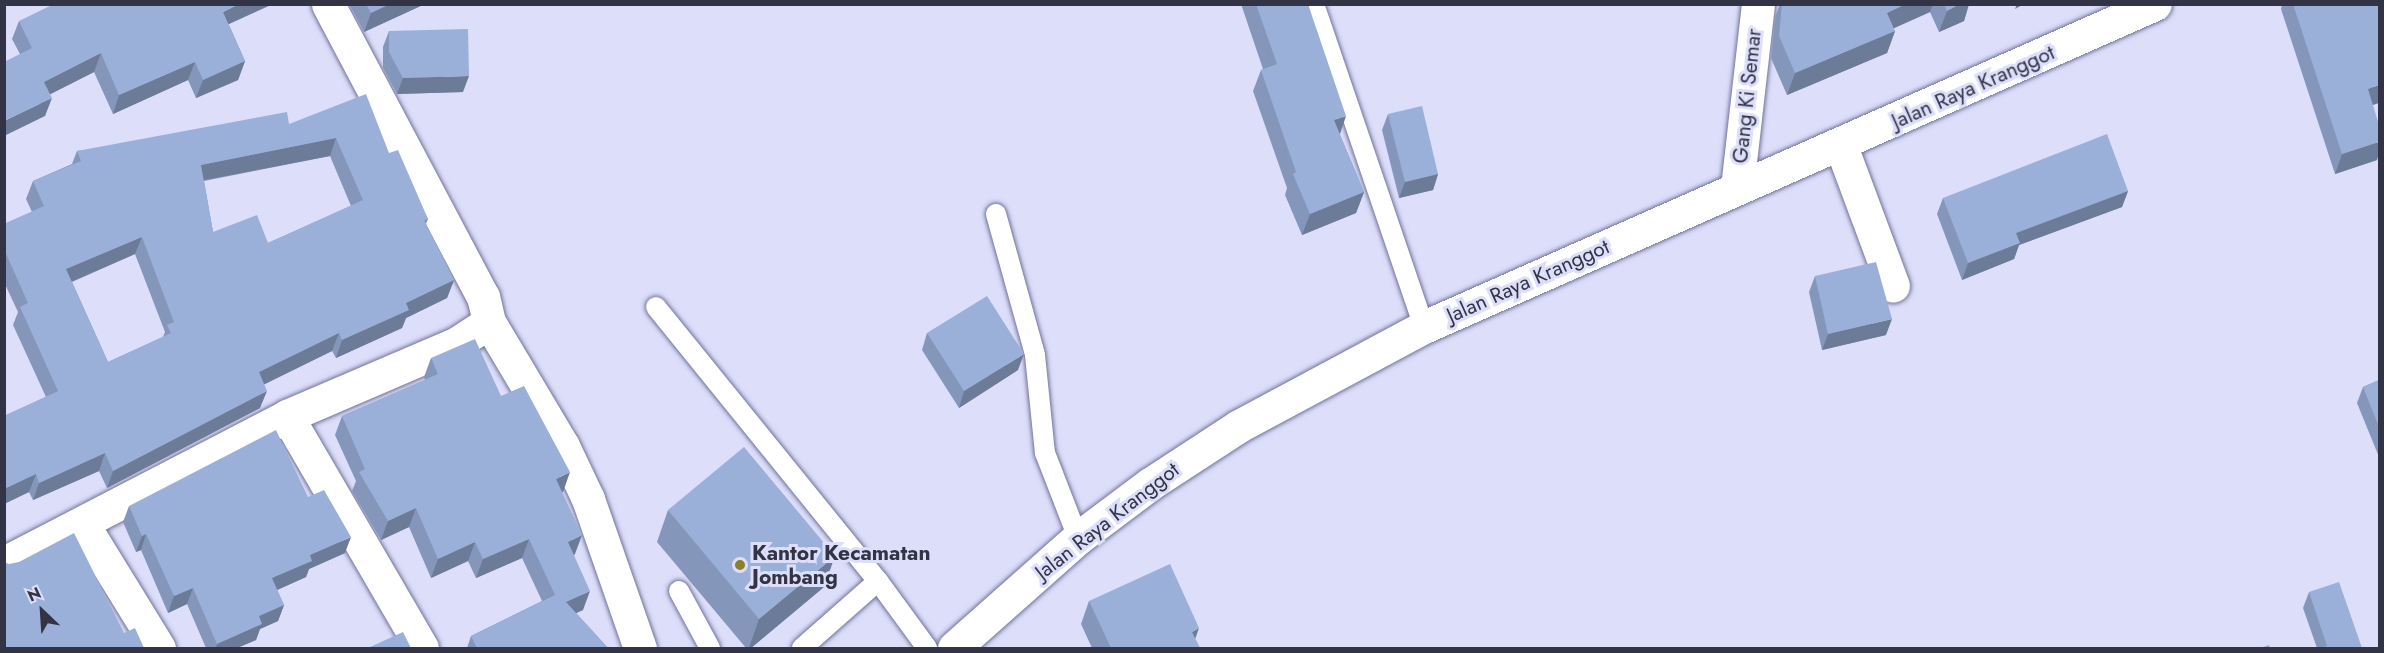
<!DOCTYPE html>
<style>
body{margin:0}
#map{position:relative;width:2384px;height:653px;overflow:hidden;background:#dcdefa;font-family:Jost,sans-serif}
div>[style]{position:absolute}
.roads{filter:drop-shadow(0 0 2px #70729b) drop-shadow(0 0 2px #70729b)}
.lane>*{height:20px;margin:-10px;padding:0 10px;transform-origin:10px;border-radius:10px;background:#fff}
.street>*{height:33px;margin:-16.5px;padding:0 16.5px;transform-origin:16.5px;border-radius:16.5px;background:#fff}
.wall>*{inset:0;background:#8497bb}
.shaded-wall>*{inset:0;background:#6c7b98}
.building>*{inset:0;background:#9ab0d9}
.dots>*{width:16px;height:16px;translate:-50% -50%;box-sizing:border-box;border:3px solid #dcdefa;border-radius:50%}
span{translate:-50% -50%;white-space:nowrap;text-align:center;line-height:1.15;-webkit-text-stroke:6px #dcdefa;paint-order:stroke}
.street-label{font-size:21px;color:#323345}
.poi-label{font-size:21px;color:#323345;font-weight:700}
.left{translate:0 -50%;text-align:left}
.frame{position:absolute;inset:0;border:6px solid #323345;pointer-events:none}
.north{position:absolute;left:12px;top:581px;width:60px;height:60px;-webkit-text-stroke:4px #dcdefa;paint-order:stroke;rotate:335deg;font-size:16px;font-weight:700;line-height:24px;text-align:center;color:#323345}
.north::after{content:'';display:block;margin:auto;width:21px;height:27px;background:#323345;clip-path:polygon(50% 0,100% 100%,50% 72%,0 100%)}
</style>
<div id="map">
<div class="roads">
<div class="lane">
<div style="left:1314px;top:4px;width:341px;rotate:71.2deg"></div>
<div style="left:996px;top:214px;width:146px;rotate:74.5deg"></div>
<div style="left:1035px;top:355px;width:99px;rotate:84.2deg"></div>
<div style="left:1045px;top:453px;width:91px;rotate:68.8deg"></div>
<div style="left:656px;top:307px;width:353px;rotate:51deg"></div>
<div style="left:679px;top:591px;width:65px;rotate:61.5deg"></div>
<div style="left:802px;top:648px;width:101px;rotate:-41.4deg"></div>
<div style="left:878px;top:581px;width:83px;rotate:53.8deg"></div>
</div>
<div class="street">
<div style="left:1841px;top:146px;width:149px;rotate:69.6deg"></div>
<div style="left:1737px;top:188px;width:185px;rotate:-83.5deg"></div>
<div style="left:489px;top:322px;width:144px;rotate:59.2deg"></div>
<div style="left:563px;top:446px;width:59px;rotate:64.7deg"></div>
<div style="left:588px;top:499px;width:158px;rotate:70.8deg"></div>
<div style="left:287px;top:416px;width:268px;rotate:59.8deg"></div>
<div style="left:82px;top:523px;width:147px;rotate:58.4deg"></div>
<div style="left:4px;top:563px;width:319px;rotate:-27.4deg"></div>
<div style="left:287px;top:416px;width:185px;rotate:-23.2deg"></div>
<div style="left:457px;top:343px;width:38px;rotate:-33deg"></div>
<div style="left:489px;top:322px;width:26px;rotate:-103deg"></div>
<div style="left:483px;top:297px;width:331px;rotate:-117.9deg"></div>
<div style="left:954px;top:648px;width:166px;rotate:-41.6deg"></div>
<div style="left:1078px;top:538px;width:90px;rotate:-36.9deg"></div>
<div style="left:1150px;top:484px;width:106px;rotate:-33.1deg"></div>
<div style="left:1239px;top:426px;width:210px;rotate:-28.2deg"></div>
<div style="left:1424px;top:327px;width:799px;rotate:-23.84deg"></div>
</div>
</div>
<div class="wall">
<div style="clip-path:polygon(349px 4px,425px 4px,364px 32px)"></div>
<div style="clip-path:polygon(1241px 4px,1308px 4px,1340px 135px,1364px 192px,1356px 213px,1302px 235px,1285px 195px,1287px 188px,1253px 91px,1261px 70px,1263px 69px)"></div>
<div style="clip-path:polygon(1780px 4px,1969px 4px,1964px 21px,1939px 32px,1930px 12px,1893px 28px,1895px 31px,1887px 53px,1787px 95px,1771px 58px,1775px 17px)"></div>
<div style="clip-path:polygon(2282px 4px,2379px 4px,2373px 105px,2377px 160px,2335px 174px,2281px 9px)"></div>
<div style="clip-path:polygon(19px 21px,229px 25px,245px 61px,238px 80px,196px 98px,188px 80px,113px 114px,94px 72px,50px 94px,45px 116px,20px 54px,12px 39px)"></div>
<div style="clip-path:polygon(389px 31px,463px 92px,397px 94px,383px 68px,383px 47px)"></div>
<div style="clip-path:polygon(1388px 114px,1438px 174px,1433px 190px,1399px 198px,1382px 130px)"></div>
<div style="clip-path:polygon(evenodd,289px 124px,389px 153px,428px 219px,426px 224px,454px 280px,447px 298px,406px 318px,402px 328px,336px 358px,332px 351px,264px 384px,260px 408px,107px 488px,99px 471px,33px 500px,29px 492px,4px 504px,4px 416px,46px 397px,13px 325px,18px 312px,4px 282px,4px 224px,32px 212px,26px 199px,33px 181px,72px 164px,77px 151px,289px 124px,330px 156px,351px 206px,268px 243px,213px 232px,204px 181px,330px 156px,289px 124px,135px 254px,165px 332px,163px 337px,108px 362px,72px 282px,135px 254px)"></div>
<div style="clip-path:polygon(2128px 191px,2122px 207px,2019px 245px,2014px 259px,1962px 280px,1937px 214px,1943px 198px)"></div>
<div style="clip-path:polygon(1815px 276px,1886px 335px,1822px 350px,1809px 292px)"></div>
<div style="clip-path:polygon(927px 333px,1018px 370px,959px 408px,922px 350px)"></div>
<div style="clip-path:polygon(431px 358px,501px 396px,563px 492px,562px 492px,575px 554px,574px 555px,583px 610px,576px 613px,608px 648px,467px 648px,471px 636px,542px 601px,522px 558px,476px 578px,468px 561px,431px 578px,409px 527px,381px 540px,352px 491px,356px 481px,335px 435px,342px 416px,425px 380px,424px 377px)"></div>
<div style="clip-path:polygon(2379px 380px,2379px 457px,2357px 403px,2363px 387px)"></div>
<div style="clip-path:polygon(308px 497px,345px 553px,309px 569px,306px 577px,277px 590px,284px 605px,278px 621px,260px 629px,256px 640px,237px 648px,206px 648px,187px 604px,168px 613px,141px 550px,136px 552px,123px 522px,129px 506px)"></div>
<div style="clip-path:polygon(668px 510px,824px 587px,751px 648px,746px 648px,657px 542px)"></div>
<div style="clip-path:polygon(2309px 592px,2362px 648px,2317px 648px,2303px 608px)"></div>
<div style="clip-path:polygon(1089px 601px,1195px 639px,1200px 648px,1092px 648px,1081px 624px)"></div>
</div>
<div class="shaded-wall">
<div style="clip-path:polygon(239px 4px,273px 4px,216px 30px,223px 12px)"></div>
<div style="clip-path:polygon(390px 4px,425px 4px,364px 32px,371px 13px)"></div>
<div style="clip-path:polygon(1906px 4px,1933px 4px,1930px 12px,1879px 35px,1887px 13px)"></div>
<div style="clip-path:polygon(1960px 4px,1969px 4px,1964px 21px,1939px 32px,1947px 11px)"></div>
<div style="clip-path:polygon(2017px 4px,2024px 4px,2015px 9px)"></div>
<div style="clip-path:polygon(1895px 31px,1887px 53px,1787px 95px,1795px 73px)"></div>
<div style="clip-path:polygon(101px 53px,94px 72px,37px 101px,44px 82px)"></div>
<div style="clip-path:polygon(245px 61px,238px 80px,196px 98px,203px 80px)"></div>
<div style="clip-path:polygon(195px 62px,188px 80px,113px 114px,119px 95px)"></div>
<div style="clip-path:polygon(469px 76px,463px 92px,397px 94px,403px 78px)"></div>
<div style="clip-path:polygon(2379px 85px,2379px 103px,2361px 109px,2368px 89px)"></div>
<div style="clip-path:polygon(52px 98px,45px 116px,4px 136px,4px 121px)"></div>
<div style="clip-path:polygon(1346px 116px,1339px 137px,1334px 120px)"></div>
<div style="clip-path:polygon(336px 138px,330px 156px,194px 182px,201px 165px)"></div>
<div style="clip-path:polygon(2379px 142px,2379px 154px,2377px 160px,2335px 174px,2342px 154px)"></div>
<div style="clip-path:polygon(1438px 174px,1433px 190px,1399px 198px,1405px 182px)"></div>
<div style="clip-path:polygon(2128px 191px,2122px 207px,2019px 245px,2014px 259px,1962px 280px,1968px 263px,2016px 233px)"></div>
<div style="clip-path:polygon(1364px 192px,1356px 213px,1302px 235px,1310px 214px)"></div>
<div style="clip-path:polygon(142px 237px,135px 254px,59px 287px,66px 269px)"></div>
<div style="clip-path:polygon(454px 280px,447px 298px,406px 318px,402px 328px,336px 358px,342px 340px,406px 303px)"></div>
<div style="clip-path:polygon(1892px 319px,1886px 335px,1822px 350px,1828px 334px)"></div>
<div style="clip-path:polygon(339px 333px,332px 351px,253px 390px,259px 372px)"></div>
<div style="clip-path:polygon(1024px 354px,1018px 370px,959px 408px,964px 391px)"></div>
<div style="clip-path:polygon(267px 391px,260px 408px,107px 488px,113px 471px)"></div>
<div style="clip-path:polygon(105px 453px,99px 471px,33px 500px,39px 483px)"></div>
<div style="clip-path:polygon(570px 472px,563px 492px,549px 498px,556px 479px)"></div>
<div style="clip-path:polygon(36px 474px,29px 492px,4px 504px,4px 489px)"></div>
<div style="clip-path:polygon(416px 508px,409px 527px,381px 540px,388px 521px)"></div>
<div style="clip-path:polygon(146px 534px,141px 550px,136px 552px,142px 536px)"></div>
<div style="clip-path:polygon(582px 535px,575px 554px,561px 561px,568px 542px)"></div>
<div style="clip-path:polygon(351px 537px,345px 553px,309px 569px,306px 577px,266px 595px,272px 578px,310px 555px)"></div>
<div style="clip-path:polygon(529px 539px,522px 558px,476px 578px,483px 559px)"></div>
<div style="clip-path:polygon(475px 542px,468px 561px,431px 578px,438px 559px)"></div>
<div style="clip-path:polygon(835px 556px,824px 587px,751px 648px,749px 648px,759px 619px)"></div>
<div style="clip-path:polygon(193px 588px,187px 604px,168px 613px,174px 596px)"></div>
<div style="clip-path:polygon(590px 591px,583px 610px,559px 621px,566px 602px)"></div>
<div style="clip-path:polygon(284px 605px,278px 621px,260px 629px,256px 640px,237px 648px,216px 648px,217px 644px,259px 616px)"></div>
<div style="clip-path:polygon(1199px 628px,1192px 648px,1192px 632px)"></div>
</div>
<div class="building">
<div style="clip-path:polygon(54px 4px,239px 4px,223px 12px,245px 61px,203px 80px,195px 62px,119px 95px,101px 53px,44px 82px,52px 98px,4px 121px,4px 62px,32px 48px,19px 21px)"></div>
<div style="clip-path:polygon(366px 4px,390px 4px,371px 13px)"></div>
<div style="clip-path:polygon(1256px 4px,1308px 4px,1346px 116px,1334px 120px,1364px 192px,1310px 214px,1293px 174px,1296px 172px,1261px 70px,1277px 64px)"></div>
<div style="clip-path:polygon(1782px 4px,1906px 4px,1887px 13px,1895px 31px,1795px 73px,1779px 36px)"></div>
<div style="clip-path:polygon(1944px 4px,1960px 4px,1947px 11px)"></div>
<div style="clip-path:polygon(2293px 4px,2379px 4px,2379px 85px,2368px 89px,2379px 125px,2379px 142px,2342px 154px)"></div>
<div style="clip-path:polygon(468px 29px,469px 76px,403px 78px,389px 52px,389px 31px)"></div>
<div style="clip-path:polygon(evenodd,366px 94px,389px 153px,398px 150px,428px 219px,424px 220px,454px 280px,406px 303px,409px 310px,342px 340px,339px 333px,259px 372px,267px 391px,113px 471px,105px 453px,39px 483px,36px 474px,4px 489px,4px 416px,58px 391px,20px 307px,28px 303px,4px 249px,4px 224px,44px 206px,33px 181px,81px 161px,77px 151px,287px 112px,289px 124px,366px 94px,336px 138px,363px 200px,268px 243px,257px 215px,213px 232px,201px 165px,336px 138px,366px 94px,142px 237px,174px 322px,167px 325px,171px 333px,108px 362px,66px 269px,142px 237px)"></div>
<div style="clip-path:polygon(1422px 106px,1438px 174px,1405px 182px,1388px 114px)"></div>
<div style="clip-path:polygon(2107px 134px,2128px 191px,2016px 233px,2020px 243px,1968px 263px,1943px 198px)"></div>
<div style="clip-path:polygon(1876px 262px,1892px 319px,1828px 334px,1815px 276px)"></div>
<div style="clip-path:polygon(987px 296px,1024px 354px,964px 391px,927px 333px)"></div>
<div style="clip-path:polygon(475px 339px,501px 396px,524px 386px,570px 472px,556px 479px,582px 535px,568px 542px,590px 591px,566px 602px,608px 648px,477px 648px,471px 636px,555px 595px,529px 539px,483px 559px,475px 542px,438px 559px,416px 508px,388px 521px,359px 472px,365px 469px,342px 416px,438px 374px,431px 358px)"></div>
<div style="clip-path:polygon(2379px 380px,2379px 427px,2363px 387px)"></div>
<div style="clip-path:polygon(276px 430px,308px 497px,324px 490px,351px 537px,310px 555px,312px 561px,272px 578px,284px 605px,259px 616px,262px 624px,217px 644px,193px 588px,174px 596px,146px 534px,142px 536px,129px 506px)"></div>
<div style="clip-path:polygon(744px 447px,835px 556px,759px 619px,668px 510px)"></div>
<div style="clip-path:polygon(74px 533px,124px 633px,135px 628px,144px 648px,4px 648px,4px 562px,9px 564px,19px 562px)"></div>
<div style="clip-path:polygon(1170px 564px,1199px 628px,1192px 632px,1200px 648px,1111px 648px,1089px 601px)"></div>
<div style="clip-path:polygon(2339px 582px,2362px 648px,2320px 648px,2327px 646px,2309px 592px)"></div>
<div style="clip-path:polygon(403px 632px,411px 648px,368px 648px)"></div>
<div style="clip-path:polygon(2269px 645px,2270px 648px,2260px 648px)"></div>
</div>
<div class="dots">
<div style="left:740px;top:565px;background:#8a8027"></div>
</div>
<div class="street-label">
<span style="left:1973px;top:87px;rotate:-24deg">Jalan Raya Kranggot</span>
<span style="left:1747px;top:96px;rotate:-84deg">Gang Ki Semar</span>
<span style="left:1528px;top:281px;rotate:-24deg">Jalan Raya Kranggot</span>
<span style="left:1107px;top:521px;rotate:-38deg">Jalan Raya Kranggot</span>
</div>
<div class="poi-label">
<span class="left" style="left:752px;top:565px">Kantor Kecamatan<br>Jombang</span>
</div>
<div class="frame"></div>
<div class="north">N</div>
</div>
